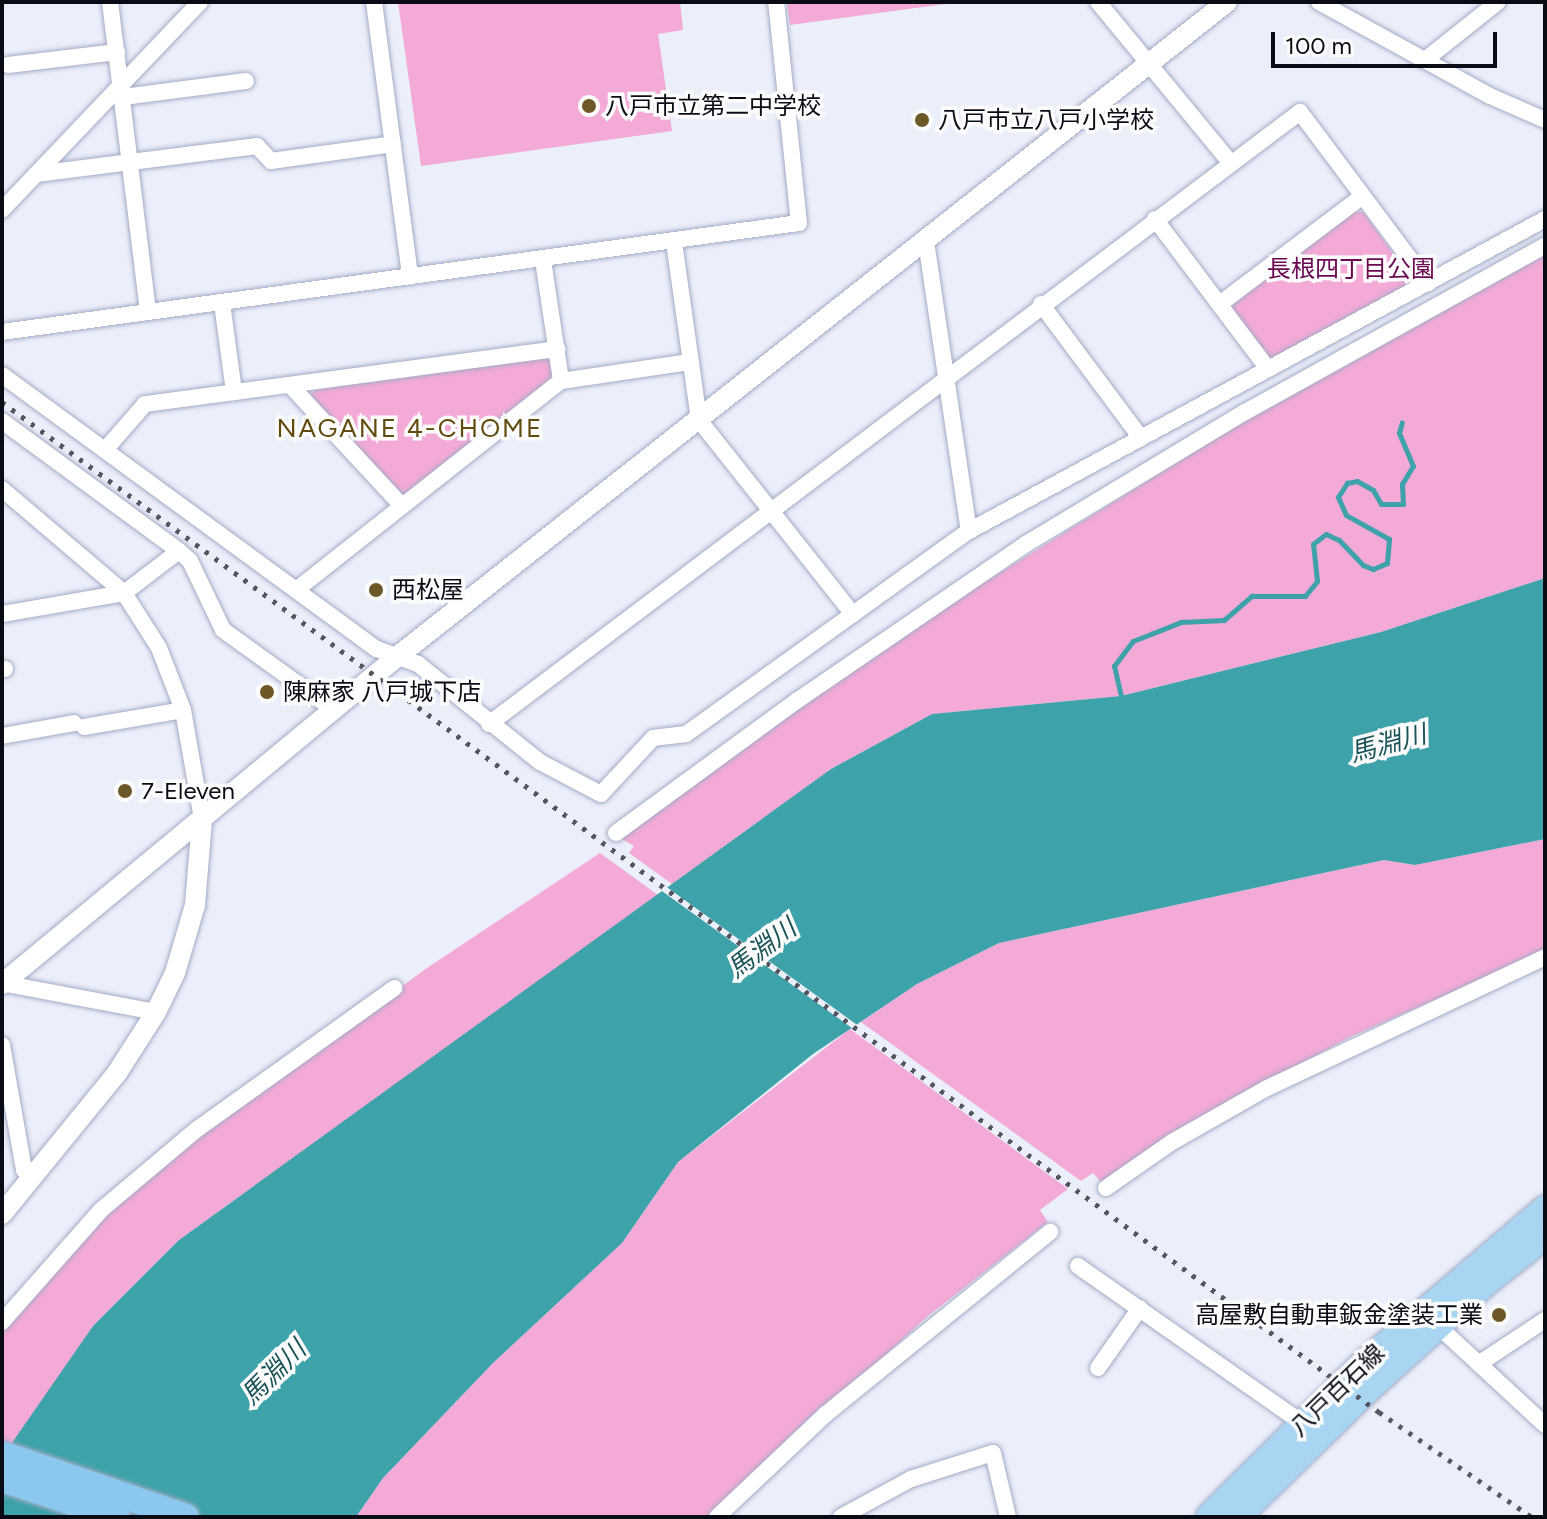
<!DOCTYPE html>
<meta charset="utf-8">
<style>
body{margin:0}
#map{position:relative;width:1547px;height:1519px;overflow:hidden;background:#ebeffa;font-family:Figtree,"Noto Sans JP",sans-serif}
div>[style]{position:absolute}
.green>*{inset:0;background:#f3aad6}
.water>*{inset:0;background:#3ea2aa}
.pier>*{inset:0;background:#ebeffa}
.stream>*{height:5px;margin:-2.5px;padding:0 2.5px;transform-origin:2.5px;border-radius:2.5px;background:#3ea2aa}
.roads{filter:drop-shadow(0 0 2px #a3abc5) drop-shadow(0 0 2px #a3abc5)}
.minor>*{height:16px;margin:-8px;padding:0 8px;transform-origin:8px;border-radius:8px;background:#fff}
.tertiary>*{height:20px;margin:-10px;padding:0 10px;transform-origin:10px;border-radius:10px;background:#fff}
.primary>*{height:26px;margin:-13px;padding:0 13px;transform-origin:13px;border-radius:13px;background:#a8d5f2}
.trunk>*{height:26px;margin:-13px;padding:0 13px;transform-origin:13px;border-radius:13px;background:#8bc7ee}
.rail>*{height:5px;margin-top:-2.5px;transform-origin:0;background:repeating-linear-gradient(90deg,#545660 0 4px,transparent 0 12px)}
.dots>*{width:22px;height:22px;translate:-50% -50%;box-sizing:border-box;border:4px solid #fcfcfc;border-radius:50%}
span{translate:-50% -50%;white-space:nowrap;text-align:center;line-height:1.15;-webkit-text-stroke:7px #fcfcfc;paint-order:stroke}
.poi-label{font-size:24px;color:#0a0c15}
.left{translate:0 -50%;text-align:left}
.right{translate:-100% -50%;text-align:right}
.park-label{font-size:24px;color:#690750}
.street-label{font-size:24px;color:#0a0c15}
.neighbourhood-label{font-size:26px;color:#614b0e;letter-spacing:2px}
.water-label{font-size:26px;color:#1c5559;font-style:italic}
.frame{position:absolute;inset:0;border:4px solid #0a0c15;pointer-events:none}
.scale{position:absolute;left:1271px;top:32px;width:226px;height:36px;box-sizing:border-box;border:4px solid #0a0c15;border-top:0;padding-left:10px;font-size:24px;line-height:28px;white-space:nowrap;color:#0a0c15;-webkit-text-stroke:6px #fcfcfc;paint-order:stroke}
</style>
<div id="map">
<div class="green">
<div style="clip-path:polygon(398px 2px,680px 2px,683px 30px,658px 34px,672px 131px,421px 166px)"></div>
<div style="clip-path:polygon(787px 2px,960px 2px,790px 25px)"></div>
<div style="clip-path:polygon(1353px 212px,1363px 212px,1413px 280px,1411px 286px,1276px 360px,1267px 359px,1232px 310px,1235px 302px)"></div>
<div style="clip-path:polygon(1545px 255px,1545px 578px,1381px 632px,1121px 696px,932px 714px,831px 769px,672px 884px,629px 853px,634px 846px,620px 838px,916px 625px,1244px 421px)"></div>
<div style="clip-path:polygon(546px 358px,553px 363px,551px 381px,408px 495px,401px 495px,310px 397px,314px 390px)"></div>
<div style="clip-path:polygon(1545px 839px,1545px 951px,1350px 1037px,1271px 1079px,1102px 1183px,1093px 1173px,1081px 1181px,861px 1022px,917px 984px,999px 943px,1384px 860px,1415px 865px)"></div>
<div style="clip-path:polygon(600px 853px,658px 895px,179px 1240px,93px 1326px,2px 1460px,2px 1331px,105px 1214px,198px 1135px,427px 968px)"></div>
<div style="clip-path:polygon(850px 1029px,1068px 1189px,1040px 1210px,1048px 1222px,928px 1316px,707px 1517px,356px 1517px,383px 1478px,493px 1363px,622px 1243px,678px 1162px)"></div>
</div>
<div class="water">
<div style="clip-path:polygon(1545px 578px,1545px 839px,1415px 865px,1384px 860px,999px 943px,917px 984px,813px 1054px,678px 1162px,622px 1243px,493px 1363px,383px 1478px,356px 1517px,2px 1517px,2px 1460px,16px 1437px,93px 1326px,179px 1240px,831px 769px,932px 714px,1121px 696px,1381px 632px)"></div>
</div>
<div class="pier">
<div style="clip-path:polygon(664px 885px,860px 1027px,856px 1031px,659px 889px)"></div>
</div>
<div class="stream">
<div style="left:1121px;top:696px;width:31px;rotate:-103deg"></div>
<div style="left:1114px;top:666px;width:31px;rotate:-53deg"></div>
<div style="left:1133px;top:641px;width:52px;rotate:-21.6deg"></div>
<div style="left:1181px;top:622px;width:43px;rotate:-2.7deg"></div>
<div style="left:1224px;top:620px;width:37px;rotate:-41deg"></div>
<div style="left:1252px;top:596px;width:53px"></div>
<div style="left:1305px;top:596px;width:19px;rotate:-51deg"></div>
<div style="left:1317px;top:581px;width:37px;rotate:-96deg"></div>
<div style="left:1313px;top:544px;width:16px;rotate:-38deg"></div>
<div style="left:1326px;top:534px;width:14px;rotate:25deg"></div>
<div style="left:1339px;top:540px;width:35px;rotate:46deg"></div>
<div style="left:1363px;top:565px;width:11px;rotate:22deg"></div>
<div style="left:1373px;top:569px;width:15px;rotate:-23deg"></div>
<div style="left:1387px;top:563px;width:24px;rotate:-85deg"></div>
<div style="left:1389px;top:539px;width:49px;rotate:-150.8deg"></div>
<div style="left:1346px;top:515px;width:20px;rotate:-114deg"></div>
<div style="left:1338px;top:497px;width:17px;rotate:-57deg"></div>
<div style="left:1347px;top:483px;width:10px;rotate:-11deg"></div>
<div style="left:1357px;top:481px;width:18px;rotate:29deg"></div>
<div style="left:1373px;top:490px;width:16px;rotate:60deg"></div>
<div style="left:1381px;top:504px;width:22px"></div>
<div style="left:1403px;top:504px;width:20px;rotate:-93deg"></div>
<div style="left:1402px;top:484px;width:21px;rotate:-59deg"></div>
<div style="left:1413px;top:466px;width:36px;rotate:-113deg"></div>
<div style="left:1399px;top:433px;width:11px;rotate:-75deg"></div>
</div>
<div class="roads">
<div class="minor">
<div style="left:110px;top:2px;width:312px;rotate:83deg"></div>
<div style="left:374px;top:2px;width:277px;rotate:82.5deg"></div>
<div style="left:1098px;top:2px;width:206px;rotate:50.5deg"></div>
<div style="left:1319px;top:2px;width:195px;rotate:28.8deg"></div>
<div style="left:1490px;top:96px;width:60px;rotate:23.6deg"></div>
<div style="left:1425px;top:60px;width:93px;rotate:-38.5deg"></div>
<div style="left:8px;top:65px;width:110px;rotate:-6.8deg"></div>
<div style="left:123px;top:97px;width:124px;rotate:-7.4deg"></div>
<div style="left:36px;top:174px;width:223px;rotate:-7.2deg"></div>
<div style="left:257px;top:146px;width:21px;rotate:47deg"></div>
<div style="left:271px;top:161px;width:123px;rotate:-7.9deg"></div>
<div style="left:2px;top:210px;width:287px;rotate:-46.4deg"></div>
<div style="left:1155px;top:219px;width:188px;rotate:53deg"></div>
<div style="left:926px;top:241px;width:293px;rotate:81.6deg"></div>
<div style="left:674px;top:242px;width:180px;rotate:82deg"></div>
<div style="left:699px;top:420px;width:248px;rotate:51.6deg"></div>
<div style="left:543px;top:260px;width:122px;rotate:81.5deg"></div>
<div style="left:222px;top:303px;width:90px;rotate:82.3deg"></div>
<div style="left:1221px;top:303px;width:174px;rotate:-37.1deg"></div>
<div style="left:1041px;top:304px;width:167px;rotate:53.3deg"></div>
<div style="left:2px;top:332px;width:804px;rotate:-7.79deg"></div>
<div style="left:799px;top:223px;width:222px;rotate:-95.9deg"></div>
<div style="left:2px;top:375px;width:464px;rotate:36.2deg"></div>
<div style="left:377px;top:649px;width:44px;rotate:20.1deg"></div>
<div style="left:418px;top:664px;width:156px;rotate:38.8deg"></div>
<div style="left:540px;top:762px;width:69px;rotate:27.7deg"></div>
<div style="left:601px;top:794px;width:76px;rotate:-47.1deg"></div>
<div style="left:653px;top:738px;width:33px;rotate:-7deg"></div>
<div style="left:686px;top:734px;width:348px;rotate:-35.7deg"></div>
<div style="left:969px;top:531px;width:655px;rotate:-28.44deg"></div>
<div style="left:290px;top:385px;width:165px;rotate:47.2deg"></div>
<div style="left:2px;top:421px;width:220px;rotate:36.3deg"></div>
<div style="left:179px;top:551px;width:69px;rotate:142.6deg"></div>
<div style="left:124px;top:593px;width:124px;rotate:170.2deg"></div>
<div style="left:105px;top:450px;width:61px;rotate:-49deg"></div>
<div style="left:145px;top:404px;width:416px;rotate:-7.6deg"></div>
<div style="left:2px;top:489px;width:160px;rotate:40.4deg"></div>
<div style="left:124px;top:593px;width:65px;rotate:57.5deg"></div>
<div style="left:159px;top:648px;width:66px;rotate:68.8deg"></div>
<div style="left:183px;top:710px;width:111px;rotate:80.1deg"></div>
<div style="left:179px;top:551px;width:15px;rotate:42deg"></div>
<div style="left:190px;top:561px;width:76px;rotate:64.4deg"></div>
<div style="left:223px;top:630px;width:137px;rotate:35.8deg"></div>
<div style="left:296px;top:590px;width:337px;rotate:-38.3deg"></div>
<div style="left:561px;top:381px;width:130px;rotate:-8.4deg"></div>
<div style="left:2px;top:669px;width:3px"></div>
<div style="left:489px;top:724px;width:1016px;rotate:-37.04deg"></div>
<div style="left:1300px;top:112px;width:214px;rotate:53.2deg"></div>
<div style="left:84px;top:727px;width:100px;rotate:-9.7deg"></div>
<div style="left:2px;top:736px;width:73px;rotate:-10.2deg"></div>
<div style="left:616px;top:833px;width:225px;rotate:-36.2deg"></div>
<div style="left:798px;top:700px;width:276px;rotate:-34.4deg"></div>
<div style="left:1026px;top:544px;width:256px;rotate:-31.1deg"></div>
<div style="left:1245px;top:412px;width:343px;rotate:-29deg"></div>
<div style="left:2px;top:983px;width:157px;rotate:10.7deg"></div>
<div style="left:2px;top:1045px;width:127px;rotate:80deg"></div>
<div style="left:24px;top:1170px;width:10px;rotate:53deg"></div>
<div style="left:1106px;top:1188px;width:80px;rotate:-34.9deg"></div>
<div style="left:1172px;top:1142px;width:109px;rotate:-29.6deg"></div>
<div style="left:1267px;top:1088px;width:307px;rotate:-25.2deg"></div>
<div style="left:1078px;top:1266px;width:274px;rotate:35deg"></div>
<div style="left:2px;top:1322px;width:149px;rotate:-48.5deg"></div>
<div style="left:101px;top:1210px;width:124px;rotate:-40.1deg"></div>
<div style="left:196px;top:1130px;width:244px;rotate:-35.6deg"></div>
<div style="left:1438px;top:1326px;width:146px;rotate:42.8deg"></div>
<div style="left:1480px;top:1363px;width:78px;rotate:-33.5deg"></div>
<div style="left:1098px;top:1368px;width:73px;rotate:-55deg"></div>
<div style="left:717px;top:1517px;width:150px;rotate:-43.4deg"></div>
<div style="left:826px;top:1414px;width:289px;rotate:-39.1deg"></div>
<div style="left:841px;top:1517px;width:80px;rotate:-28.5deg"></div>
<div style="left:911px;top:1479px;width:86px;rotate:-17.6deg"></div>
<div style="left:993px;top:1453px;width:66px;rotate:76.8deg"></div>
</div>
<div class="tertiary">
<div style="left:2px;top:984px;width:514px;rotate:-39.63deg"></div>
<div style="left:398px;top:656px;width:1056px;rotate:-38.27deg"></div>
<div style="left:2px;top:1214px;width:182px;rotate:-50.8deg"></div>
<div style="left:117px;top:1073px;width:72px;rotate:-57.4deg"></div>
<div style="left:156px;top:1012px;width:43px;rotate:-64deg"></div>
<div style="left:175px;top:973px;width:71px;rotate:-73.6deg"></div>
<div style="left:195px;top:905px;width:86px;rotate:-85.3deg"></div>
</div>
<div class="primary">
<div style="left:1209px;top:1517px;width:214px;rotate:-44.8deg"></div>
<div style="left:1361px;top:1366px;width:242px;rotate:-40.5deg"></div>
<div style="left:1237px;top:1517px;width:176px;rotate:-44.3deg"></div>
<div style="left:1363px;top:1394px;width:162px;rotate:-42.2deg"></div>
<div style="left:1483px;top:1285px;width:79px;rotate:-38.3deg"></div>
</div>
<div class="trunk">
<div style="left:2px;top:1454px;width:194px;rotate:18.9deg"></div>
<div style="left:2px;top:1479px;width:121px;rotate:18.3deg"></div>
</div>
</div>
<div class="rail">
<div style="left:2px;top:402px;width:1708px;rotate:36.26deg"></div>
<div style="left:1379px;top:1412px;width:186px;rotate:34.5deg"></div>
</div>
<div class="dots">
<div style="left:589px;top:106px;background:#6d5928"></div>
<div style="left:922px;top:120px;background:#6d5928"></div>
<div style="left:376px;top:590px;background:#6d5928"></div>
<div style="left:267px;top:692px;background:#6d5928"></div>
<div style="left:125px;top:791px;background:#6d5928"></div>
<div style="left:1499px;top:1315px;background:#6d5928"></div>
</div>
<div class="poi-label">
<span class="left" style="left:605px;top:106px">八戸市立第二中学校</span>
<span class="left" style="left:938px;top:120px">八戸市立八戸小学校</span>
<span class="left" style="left:392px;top:590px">西松屋</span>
<span class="left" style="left:283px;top:692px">陳麻家 八戸城下店</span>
<span class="left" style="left:141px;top:791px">7-Eleven</span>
<span class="right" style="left:1483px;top:1315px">高屋敷自動車鈑金塗装工業</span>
</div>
<div class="park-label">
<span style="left:1351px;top:269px">長根四丁目公園</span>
</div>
<div class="street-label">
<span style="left:1337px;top:1390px;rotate:-44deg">八戸百石線</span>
</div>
<div class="neighbourhood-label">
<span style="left:410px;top:429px">NAGANE 4-CHOME</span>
</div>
<div class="water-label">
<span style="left:1388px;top:744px;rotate:-15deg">馬淵川</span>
<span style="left:762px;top:949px;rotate:-37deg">馬淵川</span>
<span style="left:274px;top:1373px;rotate:-45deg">馬淵川</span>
</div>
<div class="frame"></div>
<div class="scale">100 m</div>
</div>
